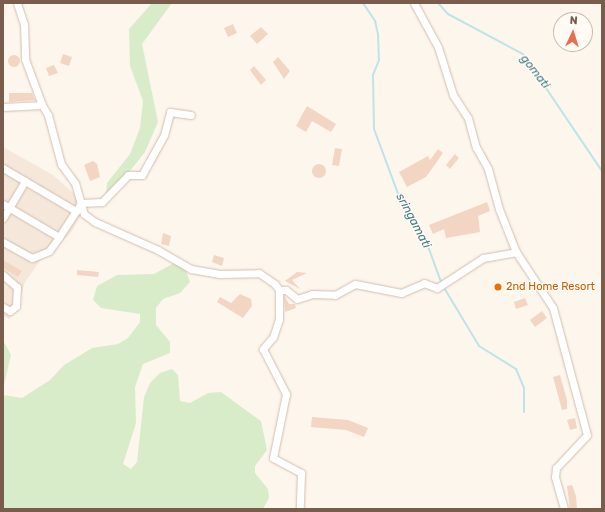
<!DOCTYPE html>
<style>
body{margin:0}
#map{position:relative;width:605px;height:512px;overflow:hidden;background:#fdf6ec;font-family:Rubik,sans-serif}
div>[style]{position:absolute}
.residential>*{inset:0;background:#f5e8da}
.green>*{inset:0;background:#d8ecc9}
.stream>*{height:2px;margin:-1px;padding:0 1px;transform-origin:1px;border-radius:1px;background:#bfe3e8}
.building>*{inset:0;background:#f3d5c3}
.round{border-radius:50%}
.roads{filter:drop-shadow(0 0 1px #d1beb0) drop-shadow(0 0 1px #d1beb0)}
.minor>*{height:7px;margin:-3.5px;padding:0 3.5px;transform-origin:3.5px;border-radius:3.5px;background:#fff}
.dots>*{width:11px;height:11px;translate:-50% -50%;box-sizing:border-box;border:2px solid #fffaf3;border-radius:50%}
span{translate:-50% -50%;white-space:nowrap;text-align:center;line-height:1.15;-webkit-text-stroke:3px #fffaf3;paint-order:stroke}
.food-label{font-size:11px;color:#c56008}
.left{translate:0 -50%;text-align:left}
.water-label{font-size:12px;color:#437c86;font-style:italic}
.frame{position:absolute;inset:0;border:4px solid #7a5c4d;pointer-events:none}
.north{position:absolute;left:553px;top:12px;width:40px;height:40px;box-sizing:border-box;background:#fffaf3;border:1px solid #cabbb1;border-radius:50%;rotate:4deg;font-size:11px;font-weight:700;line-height:16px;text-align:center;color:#7a5c4d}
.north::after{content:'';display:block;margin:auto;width:14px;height:18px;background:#e76f51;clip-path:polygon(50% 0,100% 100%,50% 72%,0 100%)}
</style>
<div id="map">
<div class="residential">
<div style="clip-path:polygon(3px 147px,53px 175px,78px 197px,83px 212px,70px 234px,40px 261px,25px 282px,17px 310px,9px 319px,3px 316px)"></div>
</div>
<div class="green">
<div style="clip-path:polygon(152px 3px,172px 3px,142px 44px,158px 122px,145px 152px,122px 181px,106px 194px,107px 183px,130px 154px,140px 128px,143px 101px,130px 66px,129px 29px)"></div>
<div style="clip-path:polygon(174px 263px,185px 268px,190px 282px,180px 293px,163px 299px,156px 308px,156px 325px,170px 342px,170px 353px,143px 364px,135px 387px,136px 423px,123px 464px,131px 469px,137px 462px,144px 397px,150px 383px,160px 373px,172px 369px,178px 375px,180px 401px,190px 403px,208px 393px,221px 392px,261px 421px,267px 450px,255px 466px,255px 473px,268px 489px,269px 498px,263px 509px,3px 509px,3px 395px,22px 398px,50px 380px,64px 365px,92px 348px,118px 344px,128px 338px,140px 322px,140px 314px,101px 308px,93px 300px,97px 286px,117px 275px,154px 274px)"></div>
<div style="clip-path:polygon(3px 340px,11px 355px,3px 389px)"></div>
</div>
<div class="stream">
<div style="left:363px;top:3px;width:22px;rotate:56deg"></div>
<div style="left:375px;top:21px;width:13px;rotate:77deg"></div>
<div style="left:378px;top:34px;width:26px;rotate:88deg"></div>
<div style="left:379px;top:60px;width:16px;rotate:112deg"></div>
<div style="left:373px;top:75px;width:54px;rotate:88.9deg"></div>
<div style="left:374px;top:129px;width:75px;rotate:69.6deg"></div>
<div style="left:400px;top:199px;width:58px;rotate:59.9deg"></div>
<div style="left:429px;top:249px;width:35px;rotate:70deg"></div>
<div style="left:438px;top:3px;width:15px;rotate:48deg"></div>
<div style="left:448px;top:14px;width:85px;rotate:28.1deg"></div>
<div style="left:523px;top:54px;width:141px;rotate:56deg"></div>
<div style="left:443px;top:286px;width:70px;rotate:59deg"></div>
<div style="left:479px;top:346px;width:44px;rotate:31.9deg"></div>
<div style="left:516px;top:369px;width:21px;rotate:67deg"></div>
<div style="left:524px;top:388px;width:24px;rotate:90deg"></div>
</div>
<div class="building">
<div style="clip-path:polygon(233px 24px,237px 33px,228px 37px,224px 28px)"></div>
<div style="clip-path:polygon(261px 27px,268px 34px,257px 44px,250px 36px)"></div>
<div style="clip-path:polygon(63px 54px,72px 57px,69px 66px,60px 63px)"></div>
<div class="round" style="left:8px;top:55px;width:12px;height:12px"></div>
<div style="clip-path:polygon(278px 57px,290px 71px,284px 79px,273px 62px)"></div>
<div style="clip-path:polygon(54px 65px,58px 73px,49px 76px,46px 68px)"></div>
<div style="clip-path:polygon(254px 66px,266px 80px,261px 85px,250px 70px)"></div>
<div style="clip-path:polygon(9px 93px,32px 93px,35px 100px,9px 102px)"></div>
<div style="clip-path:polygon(307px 106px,336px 124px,331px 132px,312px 121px,306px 132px,296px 126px)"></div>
<div style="clip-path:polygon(335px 148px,342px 149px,339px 166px,332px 165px)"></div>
<div style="clip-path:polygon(438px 149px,443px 153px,426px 177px,407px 187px,399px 172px,428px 156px,430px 160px)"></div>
<div style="clip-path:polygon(455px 154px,459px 158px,450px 169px,446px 165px)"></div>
<div style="clip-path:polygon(93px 161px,97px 164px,100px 177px,90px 181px,84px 165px)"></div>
<div class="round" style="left:312px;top:164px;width:14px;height:14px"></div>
<div style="clip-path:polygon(487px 202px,490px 211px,478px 216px,480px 232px,446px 238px,444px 229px,433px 234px,429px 225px)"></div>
<div style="clip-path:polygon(163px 233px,171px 236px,169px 246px,161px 244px)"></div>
<div style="clip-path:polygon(214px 255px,224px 258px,222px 266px,212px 262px)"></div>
<div style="clip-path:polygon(3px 260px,22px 271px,18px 277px,3px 268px)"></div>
<div style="clip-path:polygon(77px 270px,99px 272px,98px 277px,77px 275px)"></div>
<div style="clip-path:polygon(297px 272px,307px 273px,292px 280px,300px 289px,285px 281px)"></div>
<div style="clip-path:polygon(240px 294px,251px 299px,252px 306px,243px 318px,217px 302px,220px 297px,231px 303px)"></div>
<div style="clip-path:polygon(284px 295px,289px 304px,295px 304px,296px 308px,285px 312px)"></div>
<div style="clip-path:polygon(525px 298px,528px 305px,516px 309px,514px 302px)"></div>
<div style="clip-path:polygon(542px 311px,547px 318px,535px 327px,530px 320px)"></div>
<div style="clip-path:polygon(560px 375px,567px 400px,567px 409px,562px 410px,553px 377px)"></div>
<div style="clip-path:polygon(312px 417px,348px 420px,368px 428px,364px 437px,346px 430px,311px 427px)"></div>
<div style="clip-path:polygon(575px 418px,577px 428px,570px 430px,567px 420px)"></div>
<div style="clip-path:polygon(572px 485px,576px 496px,577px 509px,570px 509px,567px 486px)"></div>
</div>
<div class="roads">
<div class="minor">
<div style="left:17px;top:3px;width:22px;rotate:72deg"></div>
<div style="left:24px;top:24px;width:35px;rotate:88deg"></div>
<div style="left:25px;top:59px;width:49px;rotate:69.7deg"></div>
<div style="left:414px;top:3px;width:50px;rotate:61.4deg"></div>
<div style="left:438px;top:47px;width:50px;rotate:72.6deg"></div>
<div style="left:453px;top:95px;width:27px;rotate:57deg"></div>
<div style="left:468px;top:118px;width:30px;rotate:75deg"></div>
<div style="left:476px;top:147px;width:25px;rotate:61deg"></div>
<div style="left:488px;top:169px;width:41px;rotate:74.6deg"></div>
<div style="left:499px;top:209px;width:46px;rotate:68.4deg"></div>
<div style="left:516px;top:252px;width:67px;rotate:56.5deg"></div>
<div style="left:553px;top:308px;width:131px;rotate:75deg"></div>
<div style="left:587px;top:435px;width:45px;rotate:133.2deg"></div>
<div style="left:556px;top:468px;width:9px;rotate:96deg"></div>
<div style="left:555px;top:477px;width:33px;rotate:74deg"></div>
<div style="left:3px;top:107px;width:39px;rotate:-3deg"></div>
<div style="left:42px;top:105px;width:12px;rotate:59deg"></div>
<div style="left:48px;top:115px;width:51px;rotate:75.1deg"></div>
<div style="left:61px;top:164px;width:24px;rotate:54deg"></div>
<div style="left:75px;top:183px;width:32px;rotate:74deg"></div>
<div style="left:84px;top:214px;width:14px;rotate:36deg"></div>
<div style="left:95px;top:222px;width:69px;rotate:24deg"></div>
<div style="left:158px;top:250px;width:38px;rotate:30deg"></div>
<div style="left:191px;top:269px;width:29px;rotate:10deg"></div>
<div style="left:220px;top:274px;width:39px;rotate:-1deg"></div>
<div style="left:259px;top:273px;width:19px;rotate:35deg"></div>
<div style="left:275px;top:284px;width:7px;rotate:56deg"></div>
<div style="left:279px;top:290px;width:29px;rotate:90deg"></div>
<div style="left:279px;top:319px;width:19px;rotate:108deg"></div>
<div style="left:273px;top:337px;width:16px;rotate:130deg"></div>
<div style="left:263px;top:349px;width:51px;rotate:62.9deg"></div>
<div style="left:286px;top:394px;width:65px;rotate:101.5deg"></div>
<div style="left:273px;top:458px;width:32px;rotate:28deg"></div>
<div style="left:301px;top:473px;width:36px;rotate:92deg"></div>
<div style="left:3px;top:168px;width:85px;rotate:30.5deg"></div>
<div style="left:76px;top:211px;width:9px;rotate:-58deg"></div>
<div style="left:81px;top:203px;width:21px;rotate:-3deg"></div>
<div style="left:102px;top:202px;width:37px;rotate:-46deg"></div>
<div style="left:128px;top:175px;width:14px"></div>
<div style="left:142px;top:175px;width:46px;rotate:-61.2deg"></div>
<div style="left:164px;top:135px;width:24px;rotate:-75deg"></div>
<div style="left:170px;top:112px;width:21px;rotate:8deg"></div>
<div style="left:3px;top:204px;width:65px;rotate:30.5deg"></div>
<div style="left:59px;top:237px;width:31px;rotate:-57deg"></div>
<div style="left:3px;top:218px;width:43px;rotate:-59.3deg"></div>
<div style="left:3px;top:242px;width:33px;rotate:29deg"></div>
<div style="left:32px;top:258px;width:18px;rotate:-22deg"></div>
<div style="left:49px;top:251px;width:17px;rotate:-54deg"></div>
<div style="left:3px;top:275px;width:18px;rotate:41deg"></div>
<div style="left:17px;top:287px;width:19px;rotate:93deg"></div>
<div style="left:16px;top:306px;width:8px;rotate:140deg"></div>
<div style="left:10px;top:311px;width:8px;rotate:-150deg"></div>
<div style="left:279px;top:290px;width:7px"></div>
<div style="left:286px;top:290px;width:14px;rotate:39deg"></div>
<div style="left:297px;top:299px;width:16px;rotate:-18deg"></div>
<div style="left:312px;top:294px;width:23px;rotate:2deg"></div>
<div style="left:335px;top:295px;width:23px;rotate:-29deg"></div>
<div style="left:355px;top:284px;width:47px;rotate:11.1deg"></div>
<div style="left:401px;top:293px;width:25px;rotate:-23deg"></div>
<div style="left:424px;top:283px;width:14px;rotate:21deg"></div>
<div style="left:437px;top:288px;width:55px;rotate:-33.1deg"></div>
<div style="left:483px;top:258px;width:34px;rotate:-10deg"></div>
</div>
</div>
<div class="dots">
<div style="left:498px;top:287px;background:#e8710a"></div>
</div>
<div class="food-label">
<span class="left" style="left:506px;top:287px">2nd Home Resort</span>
</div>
<div class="water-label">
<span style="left:535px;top:72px;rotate:52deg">gomati</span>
<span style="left:413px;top:221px;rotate:62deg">sringamati</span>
</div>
<div class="frame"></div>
<div class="north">N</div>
</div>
